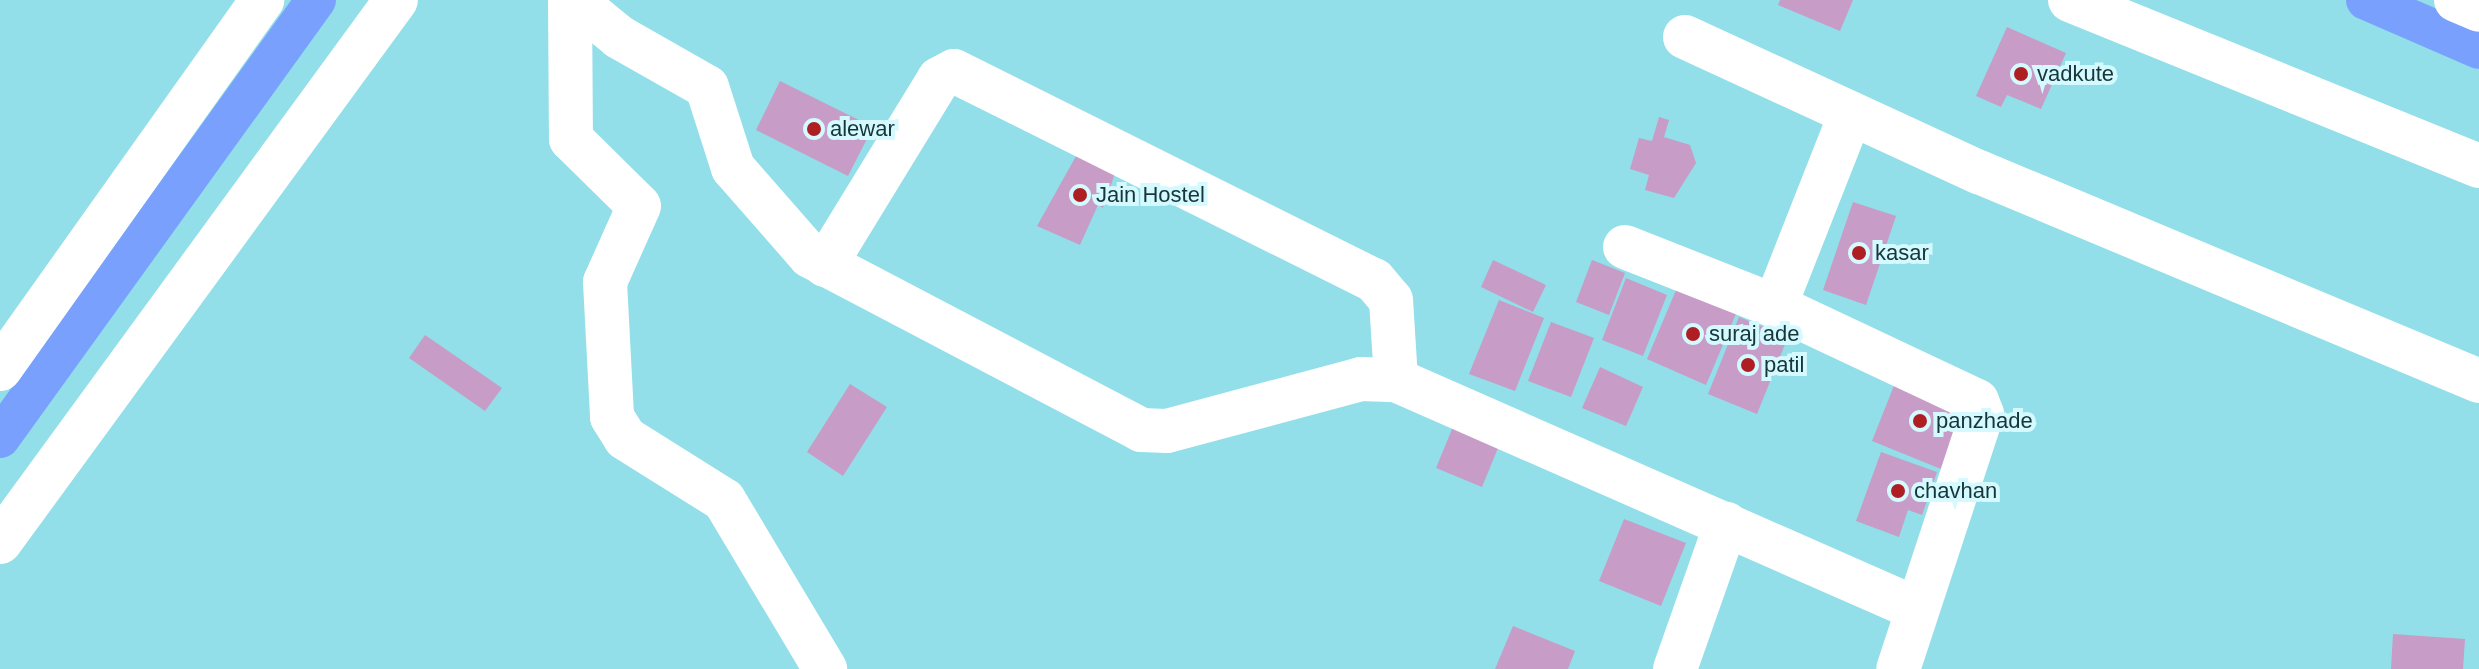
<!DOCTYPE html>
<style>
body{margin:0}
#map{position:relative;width:2479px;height:669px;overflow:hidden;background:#92dfe9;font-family:Arial,sans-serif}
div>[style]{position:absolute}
.canal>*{height:40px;margin:-20px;padding:0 20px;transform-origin:20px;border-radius:20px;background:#79a0fc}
.building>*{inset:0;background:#c79cc7}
.minor>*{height:44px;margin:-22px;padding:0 22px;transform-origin:22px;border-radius:22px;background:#fff}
.dots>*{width:22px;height:22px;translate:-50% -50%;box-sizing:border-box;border:4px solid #d4f9fe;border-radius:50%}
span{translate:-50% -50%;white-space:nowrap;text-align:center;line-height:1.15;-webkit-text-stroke:8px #d4f9fe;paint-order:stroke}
.poi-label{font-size:22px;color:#16363a}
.left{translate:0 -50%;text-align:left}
</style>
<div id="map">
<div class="canal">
<div style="left:2366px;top:0;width:123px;rotate:23.4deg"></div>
<div style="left:0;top:438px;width:540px;rotate:-54.19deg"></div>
</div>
<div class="building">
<div style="clip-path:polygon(1780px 0,1853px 0,1840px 31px,1778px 5px)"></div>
<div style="clip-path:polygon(2007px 27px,2066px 53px,2041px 109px,2007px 95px,2001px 107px,1976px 96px)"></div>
<div style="clip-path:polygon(780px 81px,873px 127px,848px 176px,756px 130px)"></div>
<div style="clip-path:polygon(1659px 117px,1669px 120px,1664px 137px,1690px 145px,1696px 163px,1674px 198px,1645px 190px,1649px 175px,1630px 169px,1639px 138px,1652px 141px)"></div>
<div style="clip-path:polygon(1085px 140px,1121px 156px,1103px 208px,1098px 205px,1080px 245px,1037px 226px)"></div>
<div style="clip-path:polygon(1853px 202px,1896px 216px,1866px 305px,1823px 290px)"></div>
<div style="clip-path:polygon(1493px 260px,1546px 285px,1533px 312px,1481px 287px)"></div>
<div style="clip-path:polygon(1592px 260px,1625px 273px,1609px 315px,1576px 302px)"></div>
<div style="clip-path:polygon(1626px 278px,1667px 295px,1643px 356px,1602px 340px)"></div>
<div style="clip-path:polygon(1679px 283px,1738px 309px,1706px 385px,1647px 359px)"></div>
<div style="clip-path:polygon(1499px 300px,1544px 318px,1515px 391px,1469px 374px)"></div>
<div style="clip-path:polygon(1739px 317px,1788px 337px,1757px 414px,1708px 394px)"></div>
<div style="clip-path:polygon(1551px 322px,1594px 338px,1571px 397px,1528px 381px)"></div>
<div style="clip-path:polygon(425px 335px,502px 388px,485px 411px,409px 358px)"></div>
<div style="clip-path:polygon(1600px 367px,1643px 387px,1626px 426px,1582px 408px)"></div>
<div style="clip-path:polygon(1899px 373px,1969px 400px,1941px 469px,1872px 441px)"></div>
<div style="clip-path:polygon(850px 384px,887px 407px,843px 476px,807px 452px)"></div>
<div style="clip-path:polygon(1457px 417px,1503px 436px,1482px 487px,1436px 468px)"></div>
<div style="clip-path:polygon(1881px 452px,1937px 472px,1922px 515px,1908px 510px,1899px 537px,1856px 521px)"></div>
<div style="clip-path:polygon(1624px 519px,1686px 543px,1661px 606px,1599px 581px)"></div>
<div style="clip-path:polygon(1513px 626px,1575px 651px,1568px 669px,1495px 669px)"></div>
<div style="clip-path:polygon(2393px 634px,2465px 639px,2463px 669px,2391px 669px)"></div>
</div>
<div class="minor">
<div style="left:570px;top:0;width:139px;rotate:89.6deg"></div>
<div style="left:571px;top:139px;width:95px;rotate:44.6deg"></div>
<div style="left:639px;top:206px;width:83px;rotate:114.1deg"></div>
<div style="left:605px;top:282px;width:135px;rotate:87deg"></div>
<div style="left:612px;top:417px;width:25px;rotate:58deg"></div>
<div style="left:625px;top:438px;width:117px;rotate:32.1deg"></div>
<div style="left:724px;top:500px;width:197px;rotate:59.1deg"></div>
<div style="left:574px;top:0;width:58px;rotate:39.4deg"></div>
<div style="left:619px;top:37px;width:101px;rotate:29.6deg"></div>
<div style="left:707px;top:87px;width:85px;rotate:72.2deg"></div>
<div style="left:733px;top:168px;width:117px;rotate:48.8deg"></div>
<div style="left:810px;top:256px;width:374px;rotate:27.7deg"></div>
<div style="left:1141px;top:430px;width:26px;rotate:2deg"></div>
<div style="left:1167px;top:431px;width:201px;rotate:-15deg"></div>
<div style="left:1361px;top:379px;width:35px;rotate:2deg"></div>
<div style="left:1396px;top:380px;width:567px;rotate:23.72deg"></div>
<div style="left:2070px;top:0;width:441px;rotate:22.1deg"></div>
<div style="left:2456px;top:0;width:25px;rotate:23deg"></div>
<div style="left:1685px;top:37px;width:324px;rotate:24.7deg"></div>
<div style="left:1979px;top:172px;width:542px;rotate:22.68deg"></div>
<div style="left:1625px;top:247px;width:161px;rotate:21.5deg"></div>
<div style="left:1775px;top:306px;width:223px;rotate:25.2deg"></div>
<div style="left:1977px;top:401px;width:14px;rotate:69deg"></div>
<div style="left:1982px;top:414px;width:268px;rotate:108.2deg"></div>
<div style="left:825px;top:265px;width:218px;rotate:-58.5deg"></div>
<div style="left:939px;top:79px;width:17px;rotate:-28deg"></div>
<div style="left:954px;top:71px;width:469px;rotate:26.5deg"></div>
<div style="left:1374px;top:280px;width:26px;rotate:50deg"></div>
<div style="left:1391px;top:300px;width:80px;rotate:86.4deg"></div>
<div style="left:1775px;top:306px;width:207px;rotate:-68.5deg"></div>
<div style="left:0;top:369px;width:453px;rotate:-54.6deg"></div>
<div style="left:0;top:542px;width:671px;rotate:-53.85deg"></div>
<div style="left:1675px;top:669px;width:154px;rotate:-70.6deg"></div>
</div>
<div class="dots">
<div style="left:2021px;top:74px;background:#af1e23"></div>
<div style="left:814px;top:129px;background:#af1e23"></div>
<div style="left:1080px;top:195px;background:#af1e23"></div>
<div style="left:1859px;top:253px;background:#af1e23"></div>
<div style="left:1693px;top:334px;background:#af1e23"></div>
<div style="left:1748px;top:365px;background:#af1e23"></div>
<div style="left:1920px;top:421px;background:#af1e23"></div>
<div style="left:1898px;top:491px;background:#af1e23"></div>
</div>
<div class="poi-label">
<span class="left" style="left:2037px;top:74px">vadkute</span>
<span class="left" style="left:830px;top:129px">alewar</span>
<span class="left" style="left:1096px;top:195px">Jain Hostel</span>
<span class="left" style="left:1875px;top:253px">kasar</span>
<span class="left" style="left:1709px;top:334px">suraj ade</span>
<span class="left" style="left:1764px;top:365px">patil</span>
<span class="left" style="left:1936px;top:421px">panzhade</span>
<span class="left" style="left:1914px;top:491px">chavhan</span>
</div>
</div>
